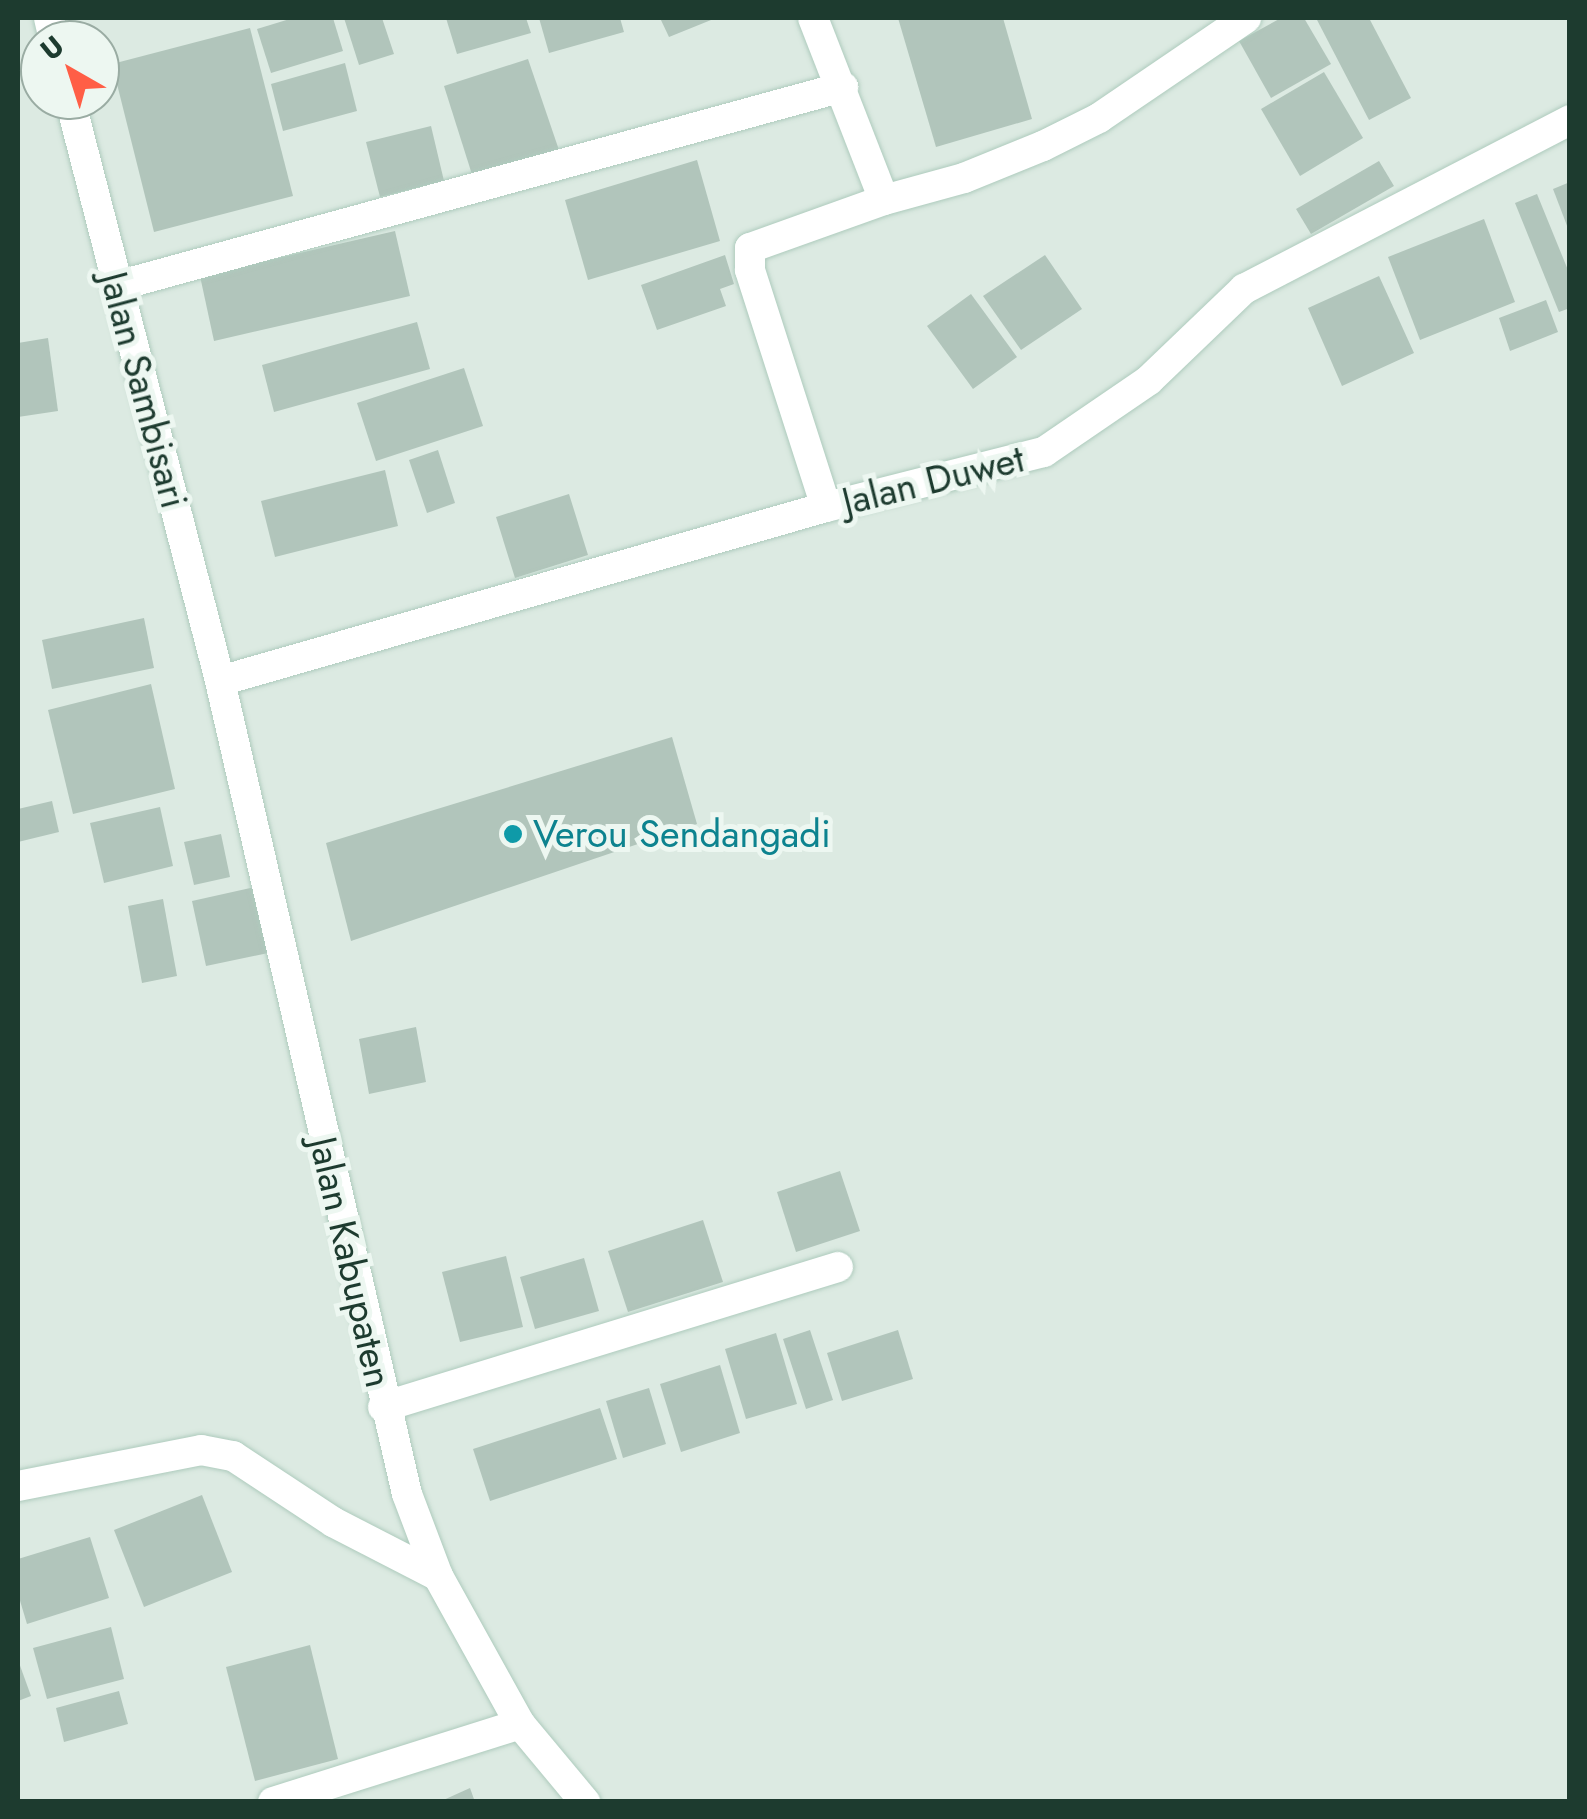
<!DOCTYPE html>
<style>
body{margin:0}
#map{position:relative;width:1587px;height:1819px;overflow:hidden;background:#dceae2;font-family:Jost,sans-serif}
div>[style]{position:absolute}
.building>*{inset:0;background:#b1c5bb}
.roads{filter:drop-shadow(0 0 2px #aecbbd) drop-shadow(0 0 2px #aecbbd)}
.street>*{height:30px;margin:-15px;padding:0 15px;transform-origin:15px;border-radius:15px;background:#fff}
.secondary>*{height:30px;margin:-15px;padding:0 15px;transform-origin:15px;border-radius:15px;background:#fff}
.dots>*{width:28px;height:28px;translate:-50% -50%;box-sizing:border-box;border:5px solid #edf7f1;border-radius:50%}
span{translate:-50% -50%;white-space:nowrap;text-align:center;line-height:1.15;-webkit-text-stroke:10px #edf7f1;paint-order:stroke}
.street-label{font-size:38px;color:#1d3b2f}
.culture-label{font-size:38px;color:#0d838f}
.left{translate:0 -50%;text-align:left}
.frame{position:absolute;inset:0;border:20px solid #1d3b2f;pointer-events:none}
.north{position:absolute;left:20px;top:20px;width:100px;height:100px;box-sizing:border-box;background:#edf7f1;border:2px solid #9aaca3;border-radius:50%;rotate:321deg;font-size:28px;font-weight:700;line-height:40px;text-align:center;color:#1d3b2f}
.north::after{content:'';display:block;margin:auto;width:35px;height:45px;background:#ff5e46;clip-path:polygon(50% 0,100% 100%,50% 72%,0 100%)}
</style>
<div id="map">
<div class="building">
<div style="clip-path:polygon(293px 18px,333px 18px,343px 51px,271px 73px,257px 29px)"></div>
<div style="clip-path:polygon(344px 18px,382px 18px,394px 54px,359px 65px)"></div>
<div style="clip-path:polygon(446px 18px,526px 18px,531px 33px,457px 54px)"></div>
<div style="clip-path:polygon(539px 18px,620px 18px,624px 32px,549px 53px)"></div>
<div style="clip-path:polygon(660px 18px,716px 18px,669px 37px)"></div>
<div style="clip-path:polygon(898px 18px,1003px 18px,1032px 119px,936px 147px)"></div>
<div style="clip-path:polygon(1281px 18px,1304px 18px,1331px 64px,1271px 98px,1239px 41px)"></div>
<div style="clip-path:polygon(1316px 18px,1369px 18px,1411px 98px,1369px 120px)"></div>
<div style="clip-path:polygon(250px 28px,293px 196px,154px 232px,112px 64px)"></div>
<div style="clip-path:polygon(528px 59px,561px 156px,475px 184px,444px 86px)"></div>
<div style="clip-path:polygon(345px 63px,357px 111px,283px 131px,271px 84px)"></div>
<div style="clip-path:polygon(1324px 72px,1363px 138px,1300px 176px,1261px 109px)"></div>
<div style="clip-path:polygon(431px 126px,444px 181px,380px 197px,366px 142px)"></div>
<div style="clip-path:polygon(697px 160px,720px 241px,588px 280px,565px 200px)"></div>
<div style="clip-path:polygon(1379px 161px,1394px 186px,1311px 234px,1296px 209px)"></div>
<div style="clip-path:polygon(1570px 182px,1570px 231px,1569px 231px,1553px 189px)"></div>
<div style="clip-path:polygon(1537px 194px,1570px 275px,1570px 308px,1559px 312px,1515px 203px)"></div>
<div style="clip-path:polygon(1484px 219px,1515px 302px,1420px 340px,1388px 257px)"></div>
<div style="clip-path:polygon(395px 231px,410px 296px,214px 341px,200px 276px)"></div>
<div style="clip-path:polygon(725px 255px,734px 284px,720px 289px,726px 306px,657px 330px,641px 285px)"></div>
<div style="clip-path:polygon(1045px 255px,1082px 309px,1021px 350px,983px 296px)"></div>
<div style="clip-path:polygon(1379px 276px,1414px 353px,1342px 386px,1308px 308px)"></div>
<div style="clip-path:polygon(971px 294px,1017px 357px,973px 389px,927px 326px)"></div>
<div style="clip-path:polygon(1546px 300px,1558px 332px,1510px 351px,1499px 318px)"></div>
<div style="clip-path:polygon(417px 322px,430px 369px,274px 412px,262px 365px)"></div>
<div style="clip-path:polygon(48px 338px,58px 411px,18px 417px,18px 343px)"></div>
<div style="clip-path:polygon(464px 368px,483px 426px,376px 461px,357px 403px)"></div>
<div style="clip-path:polygon(438px 450px,455px 503px,427px 513px,409px 460px)"></div>
<div style="clip-path:polygon(385px 470px,398px 526px,275px 557px,261px 501px)"></div>
<div style="clip-path:polygon(569px 494px,588px 555px,515px 578px,496px 517px)"></div>
<div style="clip-path:polygon(144px 618px,154px 668px,52px 689px,42px 640px)"></div>
<div style="clip-path:polygon(151px 684px,175px 789px,73px 814px,48px 710px)"></div>
<div style="clip-path:polygon(672px 737px,697px 824px,351px 941px,326px 843px)"></div>
<div style="clip-path:polygon(52px 801px,59px 832px,18px 842px,18px 809px)"></div>
<div style="clip-path:polygon(160px 807px,173px 866px,104px 883px,90px 823px)"></div>
<div style="clip-path:polygon(221px 834px,230px 877px,194px 885px,184px 842px)"></div>
<div style="clip-path:polygon(259px 886px,273px 952px,206px 966px,192px 901px)"></div>
<div style="clip-path:polygon(163px 899px,177px 976px,142px 983px,128px 906px)"></div>
<div style="clip-path:polygon(416px 1027px,426px 1082px,369px 1094px,359px 1039px)"></div>
<div style="clip-path:polygon(840px 1171px,860px 1231px,796px 1252px,777px 1192px)"></div>
<div style="clip-path:polygon(703px 1220px,723px 1282px,628px 1312px,608px 1251px)"></div>
<div style="clip-path:polygon(506px 1256px,523px 1327px,460px 1342px,442px 1272px)"></div>
<div style="clip-path:polygon(584px 1258px,599px 1311px,535px 1329px,520px 1277px)"></div>
<div style="clip-path:polygon(810px 1330px,833px 1400px,806px 1409px,783px 1339px)"></div>
<div style="clip-path:polygon(898px 1330px,913px 1379px,842px 1401px,827px 1353px)"></div>
<div style="clip-path:polygon(776px 1333px,797px 1404px,746px 1419px,725px 1349px)"></div>
<div style="clip-path:polygon(720px 1365px,740px 1433px,681px 1452px,660px 1384px)"></div>
<div style="clip-path:polygon(649px 1388px,666px 1444px,623px 1458px,606px 1401px)"></div>
<div style="clip-path:polygon(600px 1408px,617px 1459px,490px 1501px,473px 1449px)"></div>
<div style="clip-path:polygon(202px 1495px,232px 1572px,144px 1607px,114px 1530px)"></div>
<div style="clip-path:polygon(90px 1537px,109px 1598px,27px 1624px,18px 1594px,18px 1559px)"></div>
<div style="clip-path:polygon(111px 1627px,124px 1679px,47px 1699px,33px 1648px)"></div>
<div style="clip-path:polygon(310px 1645px,338px 1759px,255px 1781px,226px 1667px)"></div>
<div style="clip-path:polygon(18px 1660px,31px 1696px,18px 1701px)"></div>
<div style="clip-path:polygon(119px 1691px,128px 1724px,64px 1742px,56px 1708px)"></div>
<div style="clip-path:polygon(470px 1788px,475px 1802px,439px 1802px)"></div>
</div>
<div class="roads">
<div class="street">
<div style="left:813px;top:18px;width:195px;rotate:68.7deg"></div>
<div style="left:117px;top:286px;width:753px;rotate:-15.33deg"></div>
<div style="left:826px;top:507px;width:249px;rotate:-107.8deg"></div>
<div style="left:750px;top:270px;width:22px;rotate:-90deg"></div>
<div style="left:750px;top:248px;width:142px;rotate:-19.7deg"></div>
<div style="left:884px;top:200px;width:83px;rotate:-15.4deg"></div>
<div style="left:964px;top:178px;width:85px;rotate:-22.1deg"></div>
<div style="left:1043px;top:146px;width:63px;rotate:-26.6deg"></div>
<div style="left:1099px;top:118px;width:178px;rotate:-34.2deg"></div>
<div style="left:220px;top:681px;width:630px;rotate:-16.02deg"></div>
<div style="left:826px;top:507px;width:225px;rotate:-14.2deg"></div>
<div style="left:1044px;top:452px;width:127px;rotate:-34.4deg"></div>
<div style="left:1149px;top:380px;width:132px;rotate:-43.8deg"></div>
<div style="left:1244px;top:289px;width:367px;rotate:-27.4deg"></div>
<div style="left:383px;top:1407px;width:476px;rotate:-17.1deg"></div>
<div style="left:18px;top:1486px;width:187px;rotate:-11.1deg"></div>
<div style="left:201px;top:1450px;width:33px;rotate:11deg"></div>
<div style="left:233px;top:1456px;width:120px;rotate:33.4deg"></div>
<div style="left:333px;top:1522px;width:118px;rotate:27.2deg"></div>
<div style="left:273px;top:1802px;width:259px;rotate:-17.5deg"></div>
</div>
<div class="secondary">
<div style="left:49px;top:18px;width:23px;rotate:77deg"></div>
<div style="left:70px;top:100px;width:600px;rotate:75.52deg"></div>
<div style="left:220px;top:681px;width:834px;rotate:77.05deg"></div>
<div style="left:407px;top:1494px;width:88px;rotate:69.3deg"></div>
<div style="left:438px;top:1576px;width:169px;rotate:61deg"></div>
<div style="left:520px;top:1724px;width:102px;rotate:50.2deg"></div>
</div>
</div>
<div class="dots">
<div style="left:513px;top:834px;background:#0f9aa8"></div>
</div>
<div class="street-label">
<span style="left:144px;top:390px;rotate:75deg">Jalan Sambisari</span>
<span style="left:933px;top:480px;rotate:-14deg">Jalan Duwet</span>
<span style="left:351px;top:1262px;rotate:77deg">Jalan Kabupaten</span>
</div>
<div class="culture-label">
<span class="left" style="left:533px;top:834px">Verou Sendangadi</span>
</div>
<div class="frame"></div>
<div class="north">U</div>
</div>
